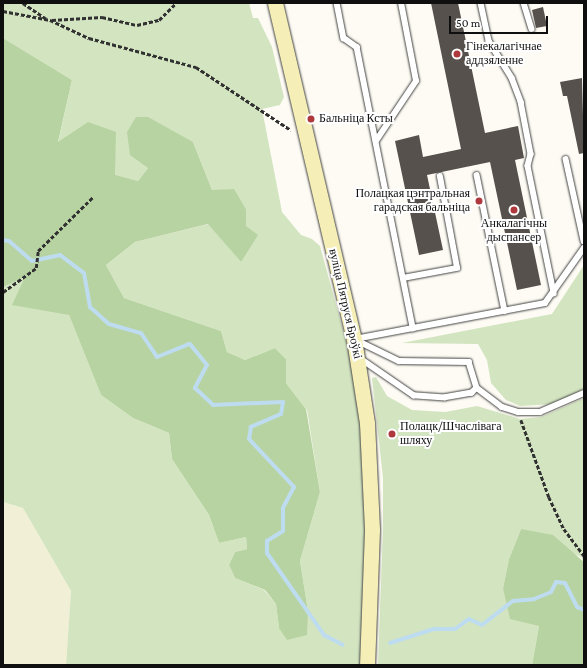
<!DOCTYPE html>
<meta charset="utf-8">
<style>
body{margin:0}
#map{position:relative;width:587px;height:668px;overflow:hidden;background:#fdfbf3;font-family:"Crimson Pro",serif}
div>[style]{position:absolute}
.farmland>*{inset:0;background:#f1efd6}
.green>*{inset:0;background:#d3e4c0}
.forest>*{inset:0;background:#b8d3a2}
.stream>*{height:4px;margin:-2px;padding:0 2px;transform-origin:2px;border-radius:2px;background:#bedcef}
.building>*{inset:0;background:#57514d}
.path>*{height:2.5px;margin-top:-1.25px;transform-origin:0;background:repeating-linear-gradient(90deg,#313131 0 4px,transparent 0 6px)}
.roads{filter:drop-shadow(0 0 1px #424242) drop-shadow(0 0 1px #424242)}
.service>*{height:5.5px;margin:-2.75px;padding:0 2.75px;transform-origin:2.75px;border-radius:2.75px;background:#fff}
.secondary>*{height:15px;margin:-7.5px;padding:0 7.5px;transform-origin:7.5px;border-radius:7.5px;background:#f5efb7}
.dots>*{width:11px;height:11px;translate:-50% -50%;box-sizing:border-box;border:2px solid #fff;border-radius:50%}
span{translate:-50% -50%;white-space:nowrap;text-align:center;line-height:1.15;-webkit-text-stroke:4px #fff;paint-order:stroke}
.poi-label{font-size:12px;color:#0f0f0f}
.left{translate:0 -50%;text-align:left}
.right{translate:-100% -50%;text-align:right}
.street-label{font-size:12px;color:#0f0f0f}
.frame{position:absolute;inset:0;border:4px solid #0f0f0f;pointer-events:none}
.scale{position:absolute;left:449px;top:16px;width:99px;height:18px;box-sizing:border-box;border:2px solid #0f0f0f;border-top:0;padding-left:5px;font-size:12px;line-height:14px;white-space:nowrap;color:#0f0f0f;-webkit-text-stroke:3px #fff;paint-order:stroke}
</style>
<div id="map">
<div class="farmland">
<div style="clip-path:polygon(3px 502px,23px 508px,71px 591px,66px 665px,3px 665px)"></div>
</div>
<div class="green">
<div style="clip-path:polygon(3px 3px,249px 3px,253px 18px,258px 18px,272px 47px,284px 97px,280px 105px,262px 109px,282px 212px,301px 235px,312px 239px,320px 246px,351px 359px,361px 424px,365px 530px,360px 665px,66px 665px,71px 591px,23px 508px,3px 502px,3px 287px,26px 276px,69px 315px,101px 395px,133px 418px,169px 433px,172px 459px,209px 515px,219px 543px,246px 537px,247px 549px,235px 552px,229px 565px,235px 578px,264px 590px,276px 604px,279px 628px,308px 611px,300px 561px,320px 492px,307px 410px,286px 383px,286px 359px,275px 348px,245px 360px,227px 352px,221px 331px,124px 298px,106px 265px,135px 242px,209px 224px,241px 262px,246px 209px,234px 190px,212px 190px,193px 142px,148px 168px,138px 181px,115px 176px,58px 143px,72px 80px,3px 38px)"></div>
<div style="clip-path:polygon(584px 265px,584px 389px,553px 404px,520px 406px,506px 400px,491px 383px,487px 360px,478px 344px,402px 343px,552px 314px)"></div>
<div style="clip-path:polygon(376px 377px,387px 396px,412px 410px,445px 412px,477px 406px,520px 419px,541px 417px,584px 398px,584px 562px,581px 557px,521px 529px,509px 559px,503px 588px,539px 626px,532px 665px,378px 665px,383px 530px,383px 478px,372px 378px)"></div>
</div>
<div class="forest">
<div style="clip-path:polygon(3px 38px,72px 80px,58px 142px,88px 122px,116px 132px,115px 175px,138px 181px,148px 168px,130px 155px,127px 132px,136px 117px,148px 117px,193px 142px,212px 190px,234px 189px,246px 209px,246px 226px,258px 235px,241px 262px,208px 224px,135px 242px,106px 265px,124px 298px,221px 331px,227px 352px,245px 360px,275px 348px,286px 359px,286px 383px,306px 409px,320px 492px,300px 561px,308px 611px,307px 635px,287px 640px,279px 628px,276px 604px,265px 590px,235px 578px,229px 565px,235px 552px,247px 549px,246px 537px,219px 543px,209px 515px,172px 459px,169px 433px,133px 418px,101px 395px,69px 315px,12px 305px,25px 277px,3px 287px)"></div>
<div style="clip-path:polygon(521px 529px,553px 535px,584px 562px,584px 665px,532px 665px,539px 626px,510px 619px,503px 588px,509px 559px)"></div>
</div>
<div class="stream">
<div style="left:3px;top:240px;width:6px;rotate:9deg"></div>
<div style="left:9px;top:241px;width:30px;rotate:41deg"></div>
<div style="left:32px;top:261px;width:29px;rotate:-12deg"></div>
<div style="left:60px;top:255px;width:30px;rotate:37deg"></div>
<div style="left:84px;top:273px;width:35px;rotate:80deg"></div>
<div style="left:90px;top:307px;width:25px;rotate:42deg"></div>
<div style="left:109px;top:324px;width:33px;rotate:16deg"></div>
<div style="left:141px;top:333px;width:29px;rotate:56deg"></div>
<div style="left:157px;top:357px;width:35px;rotate:-22deg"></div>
<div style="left:190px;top:344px;width:27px;rotate:51deg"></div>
<div style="left:207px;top:365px;width:26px;rotate:118deg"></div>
<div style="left:195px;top:388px;width:25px;rotate:43deg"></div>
<div style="left:213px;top:405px;width:70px;rotate:-2.5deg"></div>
<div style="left:283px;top:402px;width:12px;rotate:99deg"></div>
<div style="left:281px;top:414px;width:33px;rotate:157deg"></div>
<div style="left:251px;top:427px;width:12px;rotate:99deg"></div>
<div style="left:249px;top:439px;width:66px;rotate:46.8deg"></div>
<div style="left:294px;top:487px;width:24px;rotate:118deg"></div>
<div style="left:283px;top:508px;width:23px;rotate:90deg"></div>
<div style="left:283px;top:531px;width:19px;rotate:148deg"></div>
<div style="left:267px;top:541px;width:12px;rotate:90deg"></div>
<div style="left:267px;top:553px;width:100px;rotate:55.2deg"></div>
<div style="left:324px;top:635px;width:21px;rotate:28deg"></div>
<div style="left:390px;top:643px;width:46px;rotate:-17.7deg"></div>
<div style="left:434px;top:629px;width:21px"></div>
<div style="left:455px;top:629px;width:17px;rotate:-36deg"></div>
<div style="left:469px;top:619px;width:14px;rotate:25deg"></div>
<div style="left:482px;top:625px;width:39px;rotate:-38deg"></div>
<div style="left:513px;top:601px;width:21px;rotate:-5deg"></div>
<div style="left:534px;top:599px;width:18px;rotate:-22deg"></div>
<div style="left:551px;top:592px;width:11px;rotate:-63deg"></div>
<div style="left:556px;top:582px;width:9px;rotate:6deg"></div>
<div style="left:565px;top:583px;width:27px;rotate:63deg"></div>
<div style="left:577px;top:607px;width:8px;rotate:23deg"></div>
</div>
<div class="building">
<div style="clip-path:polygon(431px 3px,458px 3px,485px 133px,518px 126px,524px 158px,515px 160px,541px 285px,517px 290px,490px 162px,427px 175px,443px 250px,419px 255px,395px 141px,419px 135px,423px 157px,461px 149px)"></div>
<div style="clip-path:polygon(543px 7px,547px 26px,536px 28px,532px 10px)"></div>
<div style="clip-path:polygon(582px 78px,584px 153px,579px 154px,567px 96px,563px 96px,560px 82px)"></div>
</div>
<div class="path">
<div style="left:23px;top:3px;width:29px;rotate:34deg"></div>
<div style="left:3px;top:11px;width:48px;rotate:10.8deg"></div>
<div style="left:50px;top:20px;width:43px;rotate:24.8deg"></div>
<div style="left:89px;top:38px;width:111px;rotate:15.2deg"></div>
<div style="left:196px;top:67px;width:114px;rotate:33.6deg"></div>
<div style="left:52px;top:20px;width:50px;rotate:-3.4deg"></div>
<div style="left:102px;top:17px;width:36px;rotate:13deg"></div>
<div style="left:137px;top:25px;width:23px;rotate:-13deg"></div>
<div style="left:159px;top:20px;width:24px;rotate:-45deg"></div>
<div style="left:3px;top:292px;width:41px;rotate:-36deg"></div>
<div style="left:36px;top:268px;width:17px;rotate:-83deg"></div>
<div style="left:38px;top:251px;width:78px;rotate:-44.5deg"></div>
<div style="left:521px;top:420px;width:82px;rotate:70deg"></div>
<div style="left:549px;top:497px;width:35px;rotate:65deg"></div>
<div style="left:564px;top:529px;width:34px;rotate:53deg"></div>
</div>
<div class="roads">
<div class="service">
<div style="left:337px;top:3px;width:36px;rotate:79deg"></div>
<div style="left:344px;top:38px;width:16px;rotate:35deg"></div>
<div style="left:357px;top:47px;width:287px;rotate:78.7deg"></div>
<div style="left:481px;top:3px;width:39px;rotate:78deg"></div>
<div style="left:489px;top:41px;width:44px;rotate:58.1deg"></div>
<div style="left:512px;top:78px;width:26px;rotate:69deg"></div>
<div style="left:521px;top:102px;width:53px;rotate:79.1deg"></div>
<div style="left:531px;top:154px;width:12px;rotate:104deg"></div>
<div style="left:528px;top:166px;width:130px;rotate:78.4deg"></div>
<div style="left:524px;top:3px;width:27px;rotate:73deg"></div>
<div style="left:376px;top:141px;width:72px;rotate:-56.3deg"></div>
<div style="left:416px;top:81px;width:79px;rotate:-100.9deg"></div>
<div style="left:566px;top:159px;width:84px;rotate:77.6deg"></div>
<div style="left:477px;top:175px;width:139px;rotate:78.4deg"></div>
<div style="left:403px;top:278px;width:55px;rotate:-10.5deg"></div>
<div style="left:457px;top:268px;width:93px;rotate:-100.6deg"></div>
<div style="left:355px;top:339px;width:193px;rotate:-10.7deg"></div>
<div style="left:545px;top:303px;width:67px;rotate:-54.7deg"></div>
<div style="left:356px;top:340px;width:48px;rotate:26deg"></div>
<div style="left:399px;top:361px;width:70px;rotate:0.8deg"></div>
<div style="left:469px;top:362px;width:27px;rotate:73deg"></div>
<div style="left:477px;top:388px;width:7px;rotate:135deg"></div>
<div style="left:472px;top:393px;width:27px;rotate:170deg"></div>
<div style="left:445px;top:398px;width:31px;rotate:-176deg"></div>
<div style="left:414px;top:396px;width:67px;rotate:-145.4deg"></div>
<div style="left:477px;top:388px;width:31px;rotate:37deg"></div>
<div style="left:502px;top:407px;width:17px;rotate:17deg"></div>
<div style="left:518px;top:412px;width:22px"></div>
<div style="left:540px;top:412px;width:48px;rotate:-23.4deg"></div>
</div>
<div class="secondary">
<div style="left:275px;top:3px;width:345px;rotate:76.8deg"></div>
<div style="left:354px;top:339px;width:85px;rotate:81.2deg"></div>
<div style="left:367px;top:423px;width:107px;rotate:87.3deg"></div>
<div style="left:372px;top:530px;width:135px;rotate:92.1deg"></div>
</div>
</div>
<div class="dots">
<div style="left:457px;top:54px;background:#af383d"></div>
<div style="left:311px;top:119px;background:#af383d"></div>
<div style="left:479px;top:201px;background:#af383d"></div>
<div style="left:514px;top:210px;background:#af383d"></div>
<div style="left:392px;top:434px;background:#af383d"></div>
</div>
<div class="poi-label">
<span class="left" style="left:466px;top:54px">Гінекалагічнае<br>аддзяленне</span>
<span class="left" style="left:319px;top:119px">Бальніца Ксты</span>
<span class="right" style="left:470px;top:201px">Полацкая цэнтральная<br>гарадская бальніца</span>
<span style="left:514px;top:231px">Анкалагічны<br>дыспансер</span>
<span class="left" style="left:400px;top:434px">Полацк/Шчаслівага<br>шляху</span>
</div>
<div class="street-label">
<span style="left:345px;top:304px;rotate:77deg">вуліца Пятруся Броўкі</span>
</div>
<div class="frame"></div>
<div class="scale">50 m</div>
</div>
